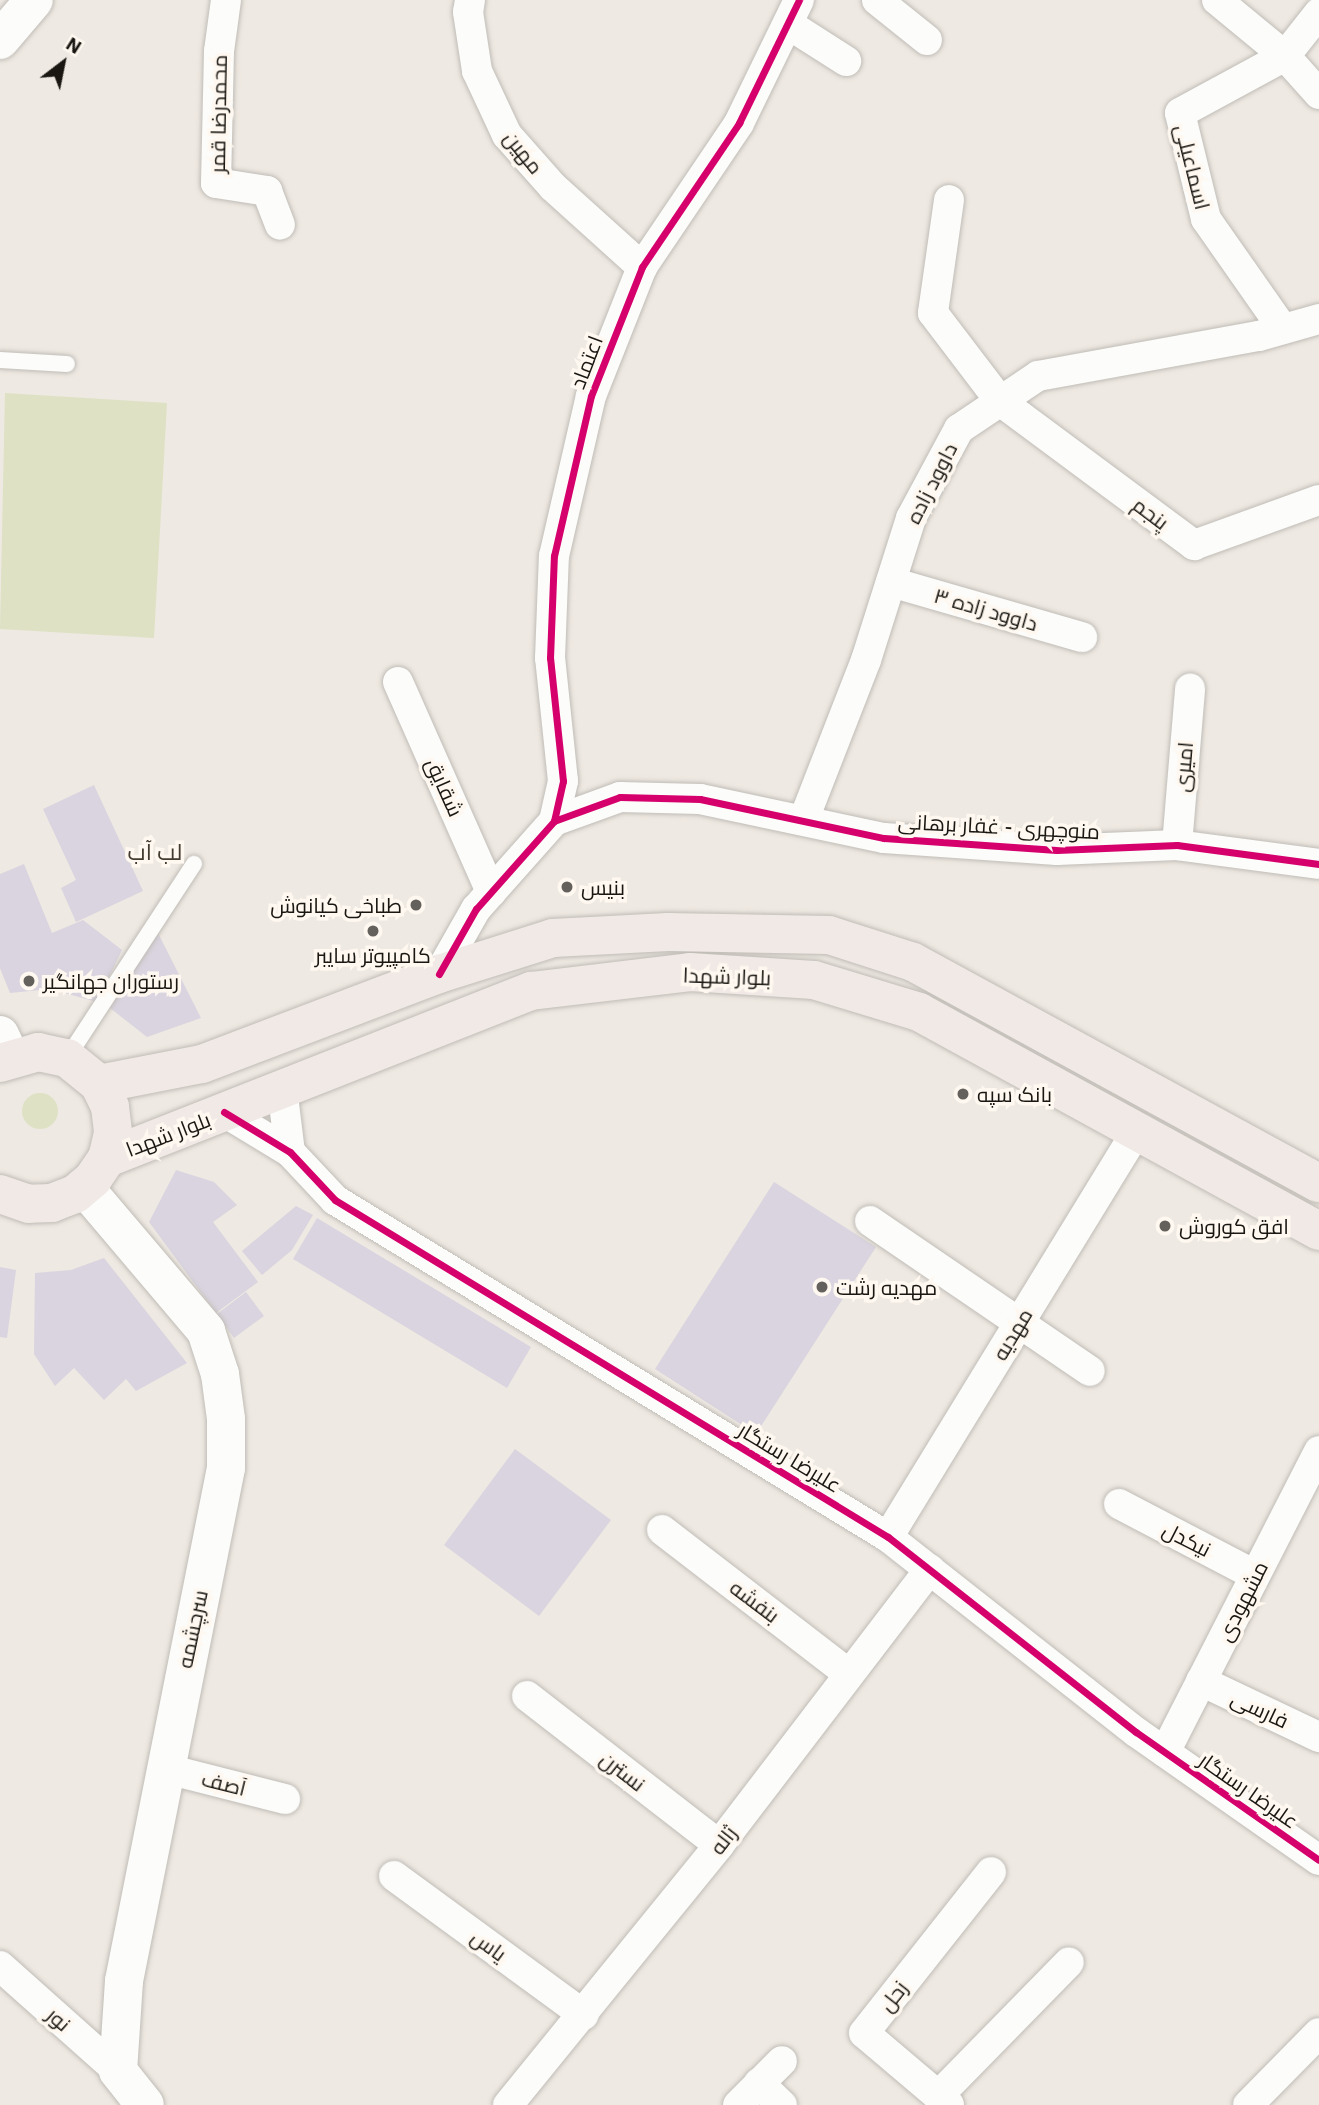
<!DOCTYPE html>
<meta charset="utf-8">
<style>
body{margin:0}
#map{position:relative;width:1319px;height:2105px;overflow:hidden;background:#eee9e2;font-family:"IBM Plex Sans",Cairo,sans-serif}
div>[style]{position:absolute}
.green>*{inset:0;background:#dee1c4}
.round{border-radius:50%}
.building>*{inset:0;background:#d9d4df}
.roads{filter:drop-shadow(0 0 2px #c0bcb6) drop-shadow(0 0 2px #c0bcb6)}
.lane>*{height:16px;margin:-8px;padding:0 8px;transform-origin:8px;border-radius:8px;background:#fcfcfb}
.street>*{height:30px;margin:-15px;padding:0 15px;transform-origin:15px;border-radius:15px;background:#fcfcfb}
.secondary>*{height:38px;margin:-19px;padding:0 19px;transform-origin:19px;border-radius:19px;background:#fcfcfb}
.primary>*{height:38px;margin:-19px;padding:0 19px;transform-origin:19px;border-radius:19px;background:#f1e9e5}
.cycleway>*{height:7px;margin:-3.5px;padding:0 3.5px;transform-origin:3.5px;border-radius:3.5px;background:#d6006c}
.dots>*{width:19px;height:19px;translate:-50% -50%;box-sizing:border-box;border:4px solid #fef8f0;border-radius:50%}
span{translate:-50% -50%;white-space:nowrap;text-align:center;line-height:1.15;-webkit-text-stroke:7px #fef8f0;paint-order:stroke}
.street-label{font-size:21px;color:#1a1712}
.poi-label{font-size:21px;color:#1a1712}
.left{translate:0 -50%;text-align:left}
.right{translate:-100% -50%;text-align:right}
.neighbourhood-label{font-size:23px;color:#433b2f}
.north{position:absolute;left:28px;top:28px;width:70px;height:70px;-webkit-text-stroke:5px #fef8f0;paint-order:stroke;rotate:32deg;font-size:19px;font-weight:700;line-height:28px;text-align:center;color:#1a1712}
.north::after{content:'';display:block;margin:auto;width:24px;height:32px;background:#1a1712;clip-path:polygon(50% 0,100% 100%,50% 72%,0 100%)}
</style>
<div id="map">
<div class="green">
<div style="clip-path:polygon(5px 393px,167px 403px,154px 638px,0 629px)"></div>
<div class="round" style="left:22px;top:1093px;width:36px;height:36px"></div>
</div>
<div class="building">
<div style="clip-path:polygon(94px 785px,143px 891px,76px 922px,61px 888px,76px 880px,43px 809px)"></div>
<div style="clip-path:polygon(24px 864px,52px 933px,83px 920px,122px 950px,97px 1002px,50px 989px,10px 993px,0 968px,0 874px)"></div>
<div style="clip-path:polygon(158px 933px,201px 1018px,147px 1037px,110px 1008px)"></div>
<div style="clip-path:polygon(176px 1170px,214px 1182px,237px 1205px,213px 1222px,258px 1282px,216px 1313px,149px 1222px)"></div>
<div style="clip-path:polygon(774px 1182px,876px 1247px,756px 1434px,655px 1369px)"></div>
<div style="clip-path:polygon(296px 1206px,313px 1215px,292px 1250px,262px 1275px,242px 1251px)"></div>
<div style="clip-path:polygon(317px 1218px,531px 1347px,507px 1388px,293px 1259px)"></div>
<div style="clip-path:polygon(104px 1258px,187px 1363px,136px 1391px,126px 1379px,104px 1400px,74px 1368px,55px 1386px,34px 1354px,35px 1273px,71px 1270px)"></div>
<div style="clip-path:polygon(0 1267px,16px 1270px,7px 1338px,0 1337px)"></div>
<div style="clip-path:polygon(246px 1292px,264px 1316px,234px 1338px,217px 1314px)"></div>
<div style="clip-path:polygon(515px 1449px,611px 1520px,539px 1616px,444px 1545px)"></div>
</div>
<div class="roads">
<div class="lane">
<div style="left:0;top:360px;width:67px;rotate:3.4deg"></div>
<div style="left:67px;top:1058px;width:232px;rotate:-56.8deg"></div>
</div>
<div class="street">
<div style="left:226px;top:0;width:51px;rotate:97.8deg"></div>
<div style="left:219px;top:51px;width:132px;rotate:91.3deg"></div>
<div style="left:216px;top:183px;width:52px;rotate:8.9deg"></div>
<div style="left:267px;top:191px;width:36px;rotate:69deg"></div>
<div style="left:470px;top:0;width:12px;rotate:99deg"></div>
<div style="left:468px;top:12px;width:60px;rotate:81.3deg"></div>
<div style="left:477px;top:71px;width:71px;rotate:64.9deg"></div>
<div style="left:507px;top:135px;width:69px;rotate:48.5deg"></div>
<div style="left:553px;top:187px;width:120px;rotate:42deg"></div>
<div style="left:877px;top:0;width:64px;rotate:38.7deg"></div>
<div style="left:1217px;top:0;width:88px;rotate:39.5deg"></div>
<div style="left:1285px;top:56px;width:51px;rotate:48.2deg"></div>
<div style="left:788px;top:24px;width:69px;rotate:32.5deg"></div>
<div style="left:949px;top:200px;width:114px;rotate:98.1deg"></div>
<div style="left:933px;top:313px;width:111px;rotate:52.7deg"></div>
<div style="left:1000px;top:401px;width:242px;rotate:36.6deg"></div>
<div style="left:1194px;top:545px;width:133px;rotate:-19.8deg"></div>
<div style="left:1283px;top:329px;width:134px;rotate:-125deg"></div>
<div style="left:1206px;top:219px;width:109px;rotate:-103.8deg"></div>
<div style="left:1180px;top:113px;width:119px;rotate:-28.5deg"></div>
<div style="left:1285px;top:56px;width:55px;rotate:-51.7deg"></div>
<div style="left:891px;top:582px;width:199px;rotate:16.1deg"></div>
<div style="left:398px;top:682px;width:230px;rotate:66.1deg"></div>
<div style="left:804px;top:819px;width:171px;rotate:-68.7deg"></div>
<div style="left:866px;top:660px;width:149px;rotate:-72.4deg"></div>
<div style="left:911px;top:518px;width:101px;rotate:-61.7deg"></div>
<div style="left:959px;top:429px;width:95px;rotate:-33.9deg"></div>
<div style="left:1038px;top:376px;width:225px;rotate:-10.3deg"></div>
<div style="left:1259px;top:336px;width:62px;rotate:-15.8deg"></div>
<div style="left:554px;top:821px;width:41px;rotate:-77.3deg"></div>
<div style="left:563px;top:781px;width:124px;rotate:-96deg"></div>
<div style="left:550px;top:658px;width:102px;rotate:-87.8deg"></div>
<div style="left:554px;top:556px;width:164px;rotate:-77deg"></div>
<div style="left:591px;top:396px;width:139px;rotate:-68.4deg"></div>
<div style="left:642px;top:267px;width:174px;rotate:-56deg"></div>
<div style="left:739px;top:123px;width:137px;rotate:-64deg"></div>
<div style="left:1177px;top:845px;width:157px;rotate:-85.2deg"></div>
<div style="left:439px;top:974px;width:75px;rotate:-60.4deg"></div>
<div style="left:476px;top:909px;width:118px;rotate:-48.4deg"></div>
<div style="left:554px;top:821px;width:70px;rotate:-20deg"></div>
<div style="left:620px;top:797px;width:80px;rotate:1.4deg"></div>
<div style="left:700px;top:799px;width:188px;rotate:12deg"></div>
<div style="left:884px;top:838px;width:173px;rotate:4deg"></div>
<div style="left:1057px;top:850px;width:120px;rotate:-2.4deg"></div>
<div style="left:1177px;top:845px;width:143px;rotate:7.6deg"></div>
<div style="left:282px;top:1088px;width:64px;rotate:82.9deg"></div>
<div style="left:224px;top:1112px;width:77px;rotate:31.2deg"></div>
<div style="left:290px;top:1152px;width:66px;rotate:46.8deg"></div>
<div style="left:335px;top:1200px;width:648px;rotate:31.36deg"></div>
<div style="left:888px;top:1537px;width:315px;rotate:38.2deg"></div>
<div style="left:1136px;top:1732px;width:223px;rotate:35deg"></div>
<div style="left:870px;top:1221px;width:266px;rotate:34.3deg"></div>
<div style="left:1119px;top:1504px;width:153px;rotate:27.6deg"></div>
<div style="left:662px;top:1530px;width:235px;rotate:37.6deg"></div>
<div style="left:888px;top:1537px;width:476px;rotate:-58.5deg"></div>
<div style="left:1201px;top:1681px;width:131px;rotate:25.4deg"></div>
<div style="left:527px;top:1696px;width:243px;rotate:37.8deg"></div>
<div style="left:1165px;top:1752px;width:338px;rotate:-62.9deg"></div>
<div style="left:163px;top:1768px;width:126px;rotate:14.3deg"></div>
<div style="left:394px;top:1876px;width:235px;rotate:36.2deg"></div>
<div style="left:0;top:1966px;width:158px;rotate:41.7deg"></div>
<div style="left:759px;top:2083px;width:32px;rotate:44deg"></div>
<div style="left:938px;top:2096px;width:187px;rotate:-45.6deg"></div>
<div style="left:508px;top:2105px;width:335px;rotate:-50.9deg"></div>
<div style="left:719px;top:1845px;width:347px;rotate:-52.6deg"></div>
<div style="left:738px;top:2105px;width:62px;rotate:-45deg"></div>
<div style="left:949px;top:2105px;width:111px;rotate:-139.7deg"></div>
<div style="left:864px;top:2033px;width:205px;rotate:-51.7deg"></div>
<div style="left:1248px;top:2105px;width:101px;rotate:-45.4deg"></div>
</div>
<div class="secondary">
<div style="left:0;top:40px;width:52px;rotate:-49.6deg"></div>
<div style="left:0;top:1035px;width:23px;rotate:65deg"></div>
<div style="left:84px;top:1187px;width:189px;rotate:49.7deg"></div>
<div style="left:206px;top:1331px;width:45px;rotate:72deg"></div>
<div style="left:220px;top:1374px;width:45px;rotate:82.4deg"></div>
<div style="left:226px;top:1419px;width:49px;rotate:90deg"></div>
<div style="left:226px;top:1468px;width:523px;rotate:101.25deg"></div>
<div style="left:124px;top:1981px;width:90px;rotate:93.8deg"></div>
<div style="left:118px;top:2071px;width:43px;rotate:51.5deg"></div>
</div>
<div class="primary">
<div style="left:0;top:1063px;width:40px;rotate:-16deg"></div>
<div style="left:38px;top:1052px;width:30px;rotate:12deg"></div>
<div style="left:67px;top:1058px;width:41px;rotate:39.1deg"></div>
<div style="left:99px;top:1084px;width:25px;rotate:64deg"></div>
<div style="left:110px;top:1107px;width:26px;rotate:83deg"></div>
<div style="left:113px;top:1133px;width:26px;rotate:103deg"></div>
<div style="left:107px;top:1158px;width:25px;rotate:124deg"></div>
<div style="left:93px;top:1179px;width:23px;rotate:140deg"></div>
<div style="left:75px;top:1194px;width:25px;rotate:159deg"></div>
<div style="left:52px;top:1203px;width:23px;rotate:178deg"></div>
<div style="left:29px;top:1204px;width:31px;rotate:-161deg"></div>
<div style="left:99px;top:1084px;width:105px;rotate:-11deg"></div>
<div style="left:202px;top:1064px;width:254px;rotate:-20.8deg"></div>
<div style="left:439px;top:974px;width:120px;rotate:-17.5deg"></div>
<div style="left:553px;top:938px;width:115px;rotate:-3deg"></div>
<div style="left:668px;top:932px;width:161px;rotate:1.1deg"></div>
<div style="left:829px;top:935px;width:88px;rotate:17.8deg"></div>
<div style="left:913px;top:962px;width:462px;rotate:28.6deg"></div>
<div style="left:107px;top:1158px;width:456px;rotate:-21.5deg"></div>
<div style="left:531px;top:991px;width:160px;rotate:-6.8deg"></div>
<div style="left:690px;top:972px;width:124px;rotate:3.7deg"></div>
<div style="left:814px;top:980px;width:110px;rotate:16.9deg"></div>
<div style="left:919px;top:1012px;width:456px;rotate:28.7deg"></div>
</div>
</div>
<div class="cycleway">
<div style="left:554px;top:821px;width:41px;rotate:-77.3deg"></div>
<div style="left:563px;top:781px;width:124px;rotate:-96deg"></div>
<div style="left:550px;top:658px;width:102px;rotate:-87.8deg"></div>
<div style="left:554px;top:556px;width:164px;rotate:-77deg"></div>
<div style="left:591px;top:396px;width:139px;rotate:-68.4deg"></div>
<div style="left:642px;top:267px;width:174px;rotate:-56deg"></div>
<div style="left:739px;top:123px;width:137px;rotate:-64deg"></div>
<div style="left:439px;top:974px;width:75px;rotate:-60.4deg"></div>
<div style="left:476px;top:909px;width:118px;rotate:-48.4deg"></div>
<div style="left:554px;top:821px;width:70px;rotate:-20deg"></div>
<div style="left:620px;top:797px;width:80px;rotate:1.4deg"></div>
<div style="left:700px;top:799px;width:188px;rotate:12deg"></div>
<div style="left:884px;top:838px;width:173px;rotate:4deg"></div>
<div style="left:1057px;top:850px;width:120px;rotate:-2.4deg"></div>
<div style="left:1177px;top:845px;width:143px;rotate:7.6deg"></div>
<div style="left:224px;top:1112px;width:77px;rotate:31.2deg"></div>
<div style="left:290px;top:1152px;width:66px;rotate:46.8deg"></div>
<div style="left:335px;top:1200px;width:648px;rotate:31.36deg"></div>
<div style="left:888px;top:1537px;width:315px;rotate:38.2deg"></div>
<div style="left:1136px;top:1732px;width:223px;rotate:35deg"></div>
</div>
<div class="dots">
<div style="left:567px;top:887px;background:#64605b"></div>
<div style="left:416px;top:905px;background:#64605b"></div>
<div style="left:373px;top:931px;background:#64605b"></div>
<div style="left:29px;top:981px;background:#64605b"></div>
<div style="left:963px;top:1094px;background:#64605b"></div>
<div style="left:1165px;top:1226px;background:#64605b"></div>
<div style="left:822px;top:1287px;background:#64605b"></div>
</div>
<div class="street-label">
<span style="left:218px;top:114px;rotate:-89deg">محمدرضا قمر</span>
<span style="left:524px;top:152px;rotate:51deg">مهین</span>
<span style="left:1193px;top:167px;rotate:76deg">اسماعیلی</span>
<span style="left:586px;top:362px;rotate:-69deg">اعتماد</span>
<span style="left:931px;top:483px;rotate:-63deg">داوود زاده</span>
<span style="left:1151px;top:513px;rotate:37deg">پنجم</span>
<span style="left:986px;top:609px;rotate:16deg">داوود زاده ۳</span>
<span style="left:1183px;top:767px;rotate:-85deg">امیری</span>
<span style="left:445px;top:787px;rotate:66deg">شقایق</span>
<span style="left:999px;top:826px;rotate:3deg">منوچهری - غفار برهانی</span>
<span style="left:727px;top:976px;rotate:2deg">بلوار شهدا</span>
<span style="left:168px;top:1134px;rotate:-21deg">بلوار شهدا</span>
<span style="left:1012px;top:1334px;rotate:-59deg">مهدیه</span>
<span style="left:790px;top:1457px;rotate:31deg">علیرضا رستگار</span>
<span style="left:1187px;top:1539px;rotate:27deg">نیکدل</span>
<span style="left:755px;top:1601px;rotate:37deg">بنفشه</span>
<span style="left:1242px;top:1601px;rotate:-63deg">مشهودی</span>
<span style="left:192px;top:1629px;rotate:-78deg">سرچشمه</span>
<span style="left:1260px;top:1709px;rotate:25deg">فارسی</span>
<span style="left:623px;top:1771px;rotate:38deg">نسترن</span>
<span style="left:224px;top:1783px;rotate:14deg">آصف</span>
<span style="left:1249px;top:1790px;rotate:35deg">علیرضا رستگار</span>
<span style="left:723px;top:1840px;rotate:-52deg">ژاله</span>
<span style="left:489px;top:1945px;rotate:36deg">یاس</span>
<span style="left:893px;top:1996px;rotate:-52deg">زحل</span>
<span style="left:59px;top:2019px;rotate:41deg">نور</span>
</div>
<div class="poi-label">
<span class="left" style="left:581px;top:887px">بنیس</span>
<span class="right" style="left:402px;top:905px">طباخی کیانوش</span>
<span style="left:373px;top:955px">کامپیوتر سایبر</span>
<span class="left" style="left:43px;top:981px">رستوران جهانگیر</span>
<span class="left" style="left:977px;top:1094px">بانک سپه</span>
<span class="left" style="left:1179px;top:1226px">افق کوروش</span>
<span class="left" style="left:836px;top:1287px">مهدیه رشت</span>
</div>
<div class="neighbourhood-label">
<span style="left:155px;top:851px">لب آب</span>
</div>
<div class="north">N</div>
</div>
